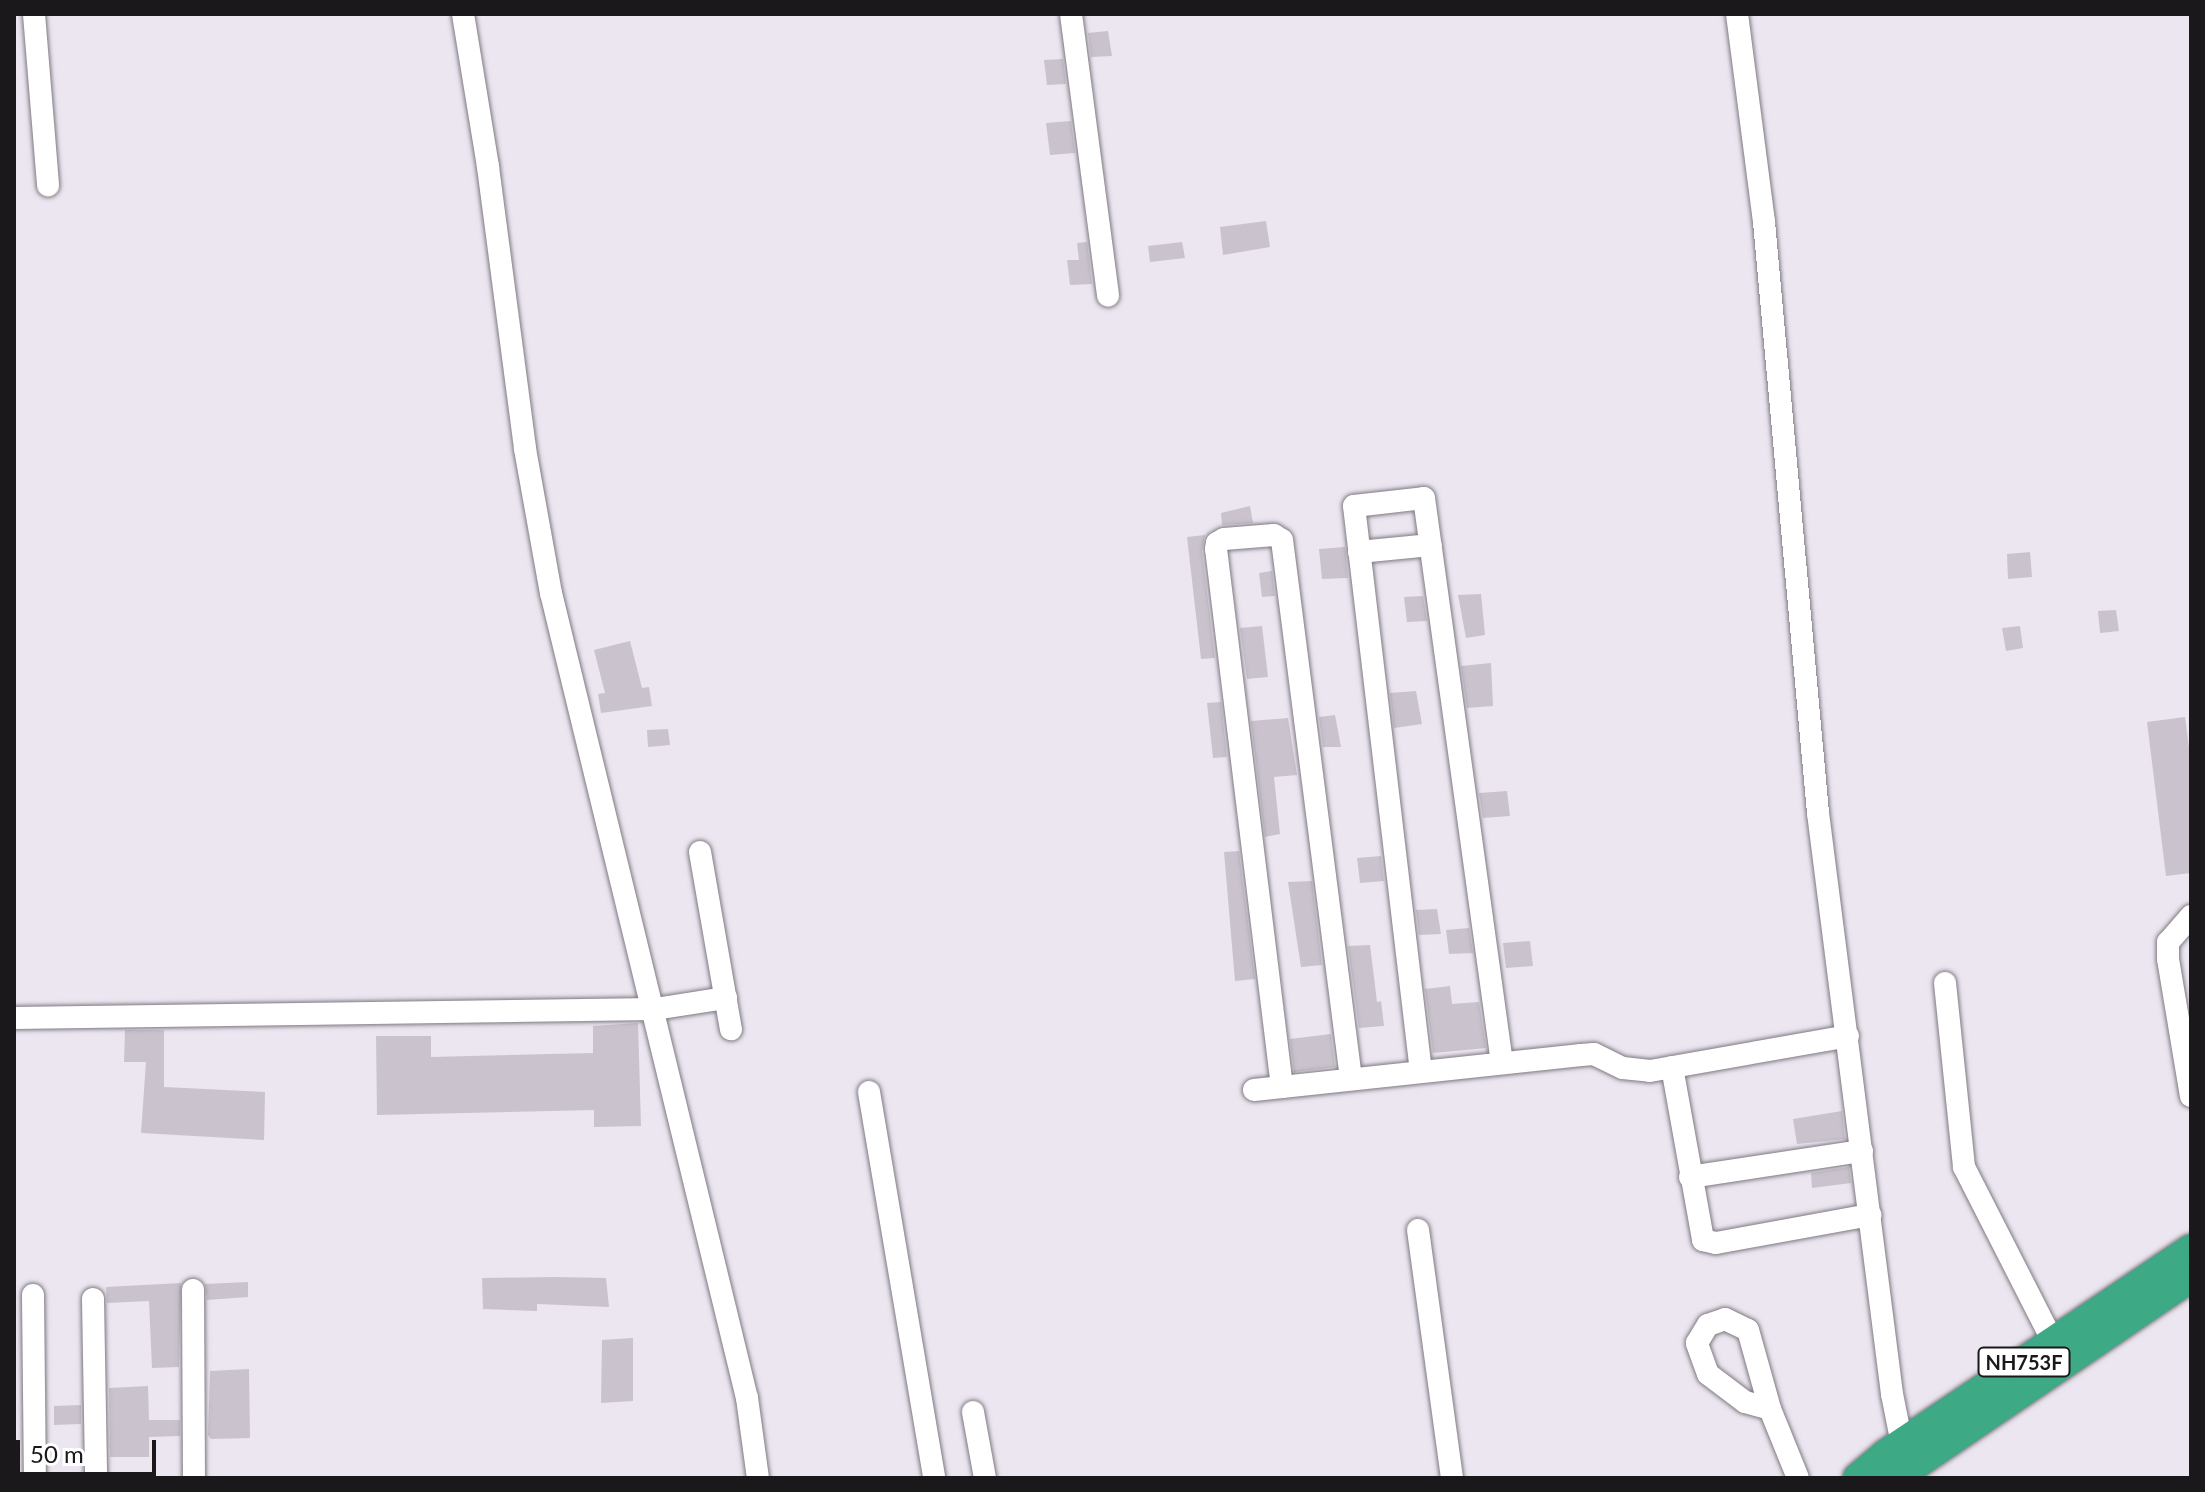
<!DOCTYPE html>
<style>
body{margin:0}
#map{position:relative;width:2205px;height:1492px;overflow:hidden;background:#ece6f0;font-family:Lato,sans-serif}
div>[style]{position:absolute}
.building>*{inset:0;background:#cac3cd}
.roads{filter:drop-shadow(0 0 2px #7f7982) drop-shadow(0 0 2px #7f7982)}
.minor>*{height:22px;margin:-11px;padding:0 11px;transform-origin:11px;border-radius:11px;background:#fff}
.highway>*{height:30px;margin:-15px;padding:0 15px;transform-origin:15px;border-radius:15px;background:#3daa85}
span{translate:-50% -50%;white-space:nowrap;text-align:center;line-height:1.15;-webkit-text-stroke:7px #fff;paint-order:stroke}
.shield-label span{padding:2px 6px;background:#fff;border:2px solid;border-radius:6px;-webkit-text-stroke-width:0}
.shield-label{font-size:20px;color:#1a181b;font-weight:700}
.frame{position:absolute;inset:0;border:16px solid #1a181b;pointer-events:none}
.scale{position:absolute;left:16px;top:1440px;width:140px;height:36px;box-sizing:border-box;border:4px solid #1a181b;border-top:0;padding-left:10px;font-size:24px;line-height:28px;white-space:nowrap;color:#1a181b;-webkit-text-stroke:6px #fff;paint-order:stroke}
</style>
<div id="map">
<div class="building">
<div style="clip-path:polygon(1108px 31px,1112px 56px,1091px 57px,1088px 33px)"></div>
<div style="clip-path:polygon(1063px 59px,1066px 84px,1047px 85px,1044px 60px)"></div>
<div style="clip-path:polygon(1071px 121px,1075px 153px,1050px 155px,1046px 123px)"></div>
<div style="clip-path:polygon(1266px 221px,1270px 247px,1223px 255px,1220px 227px)"></div>
<div style="clip-path:polygon(1087px 242px,1092px 284px,1070px 285px,1067px 260px,1079px 260px,1077px 243px)"></div>
<div style="clip-path:polygon(1182px 242px,1185px 258px,1150px 262px,1148px 246px)"></div>
<div style="clip-path:polygon(1250px 506px,1253px 523px,1222px 525px,1221px 513px)"></div>
<div style="clip-path:polygon(1205px 535px,1202px 551px,1215px 658px,1201px 659px,1187px 537px)"></div>
<div style="clip-path:polygon(1345px 547px,1348px 578px,1322px 579px,1319px 549px)"></div>
<div style="clip-path:polygon(2030px 552px,2032px 577px,2008px 579px,2007px 554px)"></div>
<div style="clip-path:polygon(1272px 571px,1275px 596px,1262px 597px,1259px 573px)"></div>
<div style="clip-path:polygon(1481px 594px,1485px 635px,1466px 638px,1458px 595px)"></div>
<div style="clip-path:polygon(1423px 596px,1427px 621px,1407px 622px,1404px 597px)"></div>
<div style="clip-path:polygon(2116px 610px,2119px 631px,2100px 633px,2098px 611px)"></div>
<div style="clip-path:polygon(1262px 626px,1268px 677px,1247px 679px,1240px 628px)"></div>
<div style="clip-path:polygon(2020px 626px,2023px 648px,2006px 651px,2002px 628px)"></div>
<div style="clip-path:polygon(630px 641px,642px 688px,649px 687px,652px 706px,601px 713px,598px 694px,605px 693px,594px 650px)"></div>
<div style="clip-path:polygon(1491px 663px,1493px 706px,1467px 708px,1461px 666px)"></div>
<div style="clip-path:polygon(1416px 691px,1422px 724px,1394px 728px,1390px 693px)"></div>
<div style="clip-path:polygon(1221px 702px,1227px 757px,1213px 758px,1207px 703px)"></div>
<div style="clip-path:polygon(1335px 715px,1341px 747px,1323px 747px,1319px 717px)"></div>
<div style="clip-path:polygon(2185px 717px,2191px 763px,2191px 873px,2166px 876px,2147px 722px)"></div>
<div style="clip-path:polygon(1288px 718px,1297px 775px,1274px 777px,1280px 834px,1265px 837px,1251px 721px)"></div>
<div style="clip-path:polygon(668px 729px,670px 745px,648px 747px,647px 730px)"></div>
<div style="clip-path:polygon(1507px 791px,1510px 816px,1483px 818px,1479px 793px)"></div>
<div style="clip-path:polygon(1239px 851px,1255px 979px,1235px 981px,1224px 852px)"></div>
<div style="clip-path:polygon(1381px 856px,1384px 881px,1360px 883px,1357px 858px)"></div>
<div style="clip-path:polygon(1312px 881px,1322px 965px,1301px 967px,1288px 882px)"></div>
<div style="clip-path:polygon(1437px 909px,1441px 934px,1419px 935px,1416px 910px)"></div>
<div style="clip-path:polygon(1469px 928px,1473px 953px,1449px 954px,1446px 930px)"></div>
<div style="clip-path:polygon(1530px 941px,1533px 966px,1506px 968px,1503px 943px)"></div>
<div style="clip-path:polygon(1370px 945px,1377px 1002px,1381px 1001px,1384px 1026px,1359px 1028px,1348px 946px)"></div>
<div style="clip-path:polygon(1450px 986px,1452px 1004px,1479px 1002px,1486px 1048px,1433px 1053px,1425px 989px)"></div>
<div style="clip-path:polygon(638px 1023px,641px 1126px,594px 1127px,594px 1110px,377px 1115px,376px 1036px,431px 1036px,431px 1057px,593px 1053px,593px 1026px)"></div>
<div style="clip-path:polygon(125px 1030px,164px 1030px,164px 1087px,265px 1092px,264px 1140px,141px 1133px,146px 1062px,124px 1062px)"></div>
<div style="clip-path:polygon(1331px 1034px,1335px 1067px,1294px 1072px,1290px 1039px)"></div>
<div style="clip-path:polygon(1842px 1111px,1845px 1139px,1797px 1144px,1793px 1119px)"></div>
<div style="clip-path:polygon(1849px 1167px,1851px 1183px,1812px 1188px,1811px 1173px)"></div>
<div style="clip-path:polygon(554px 1277px,606px 1278px,609px 1307px,537px 1304px,537px 1311px,483px 1309px,482px 1278px)"></div>
<div style="clip-path:polygon(248px 1282px,248px 1297px,207px 1300px,205px 1284px)"></div>
<div style="clip-path:polygon(181px 1283px,179px 1367px,152px 1368px,149px 1301px,107px 1303px,106px 1287px)"></div>
<div style="clip-path:polygon(633px 1338px,633px 1401px,601px 1403px,602px 1340px)"></div>
<div style="clip-path:polygon(249px 1369px,250px 1438px,211px 1439px,208px 1435px,210px 1371px)"></div>
<div style="clip-path:polygon(148px 1386px,149px 1420px,180px 1420px,180px 1436px,149px 1437px,149px 1457px,110px 1457px,109px 1388px)"></div>
<div style="clip-path:polygon(81px 1405px,81px 1424px,54px 1425px,54px 1406px)"></div>
</div>
<div class="roads">
<div class="minor">
<div style="left:34px;top:14px;width:172px;rotate:85.3deg"></div>
<div style="left:463px;top:14px;width:155px;rotate:80.7deg"></div>
<div style="left:488px;top:167px;width:284px;rotate:82.5deg"></div>
<div style="left:525px;top:449px;width:146px;rotate:79.8deg"></div>
<div style="left:551px;top:593px;width:829px;rotate:76.32deg"></div>
<div style="left:747px;top:1398px;width:81px;rotate:82.2deg"></div>
<div style="left:1071px;top:14px;width:284px;rotate:82.5deg"></div>
<div style="left:1737px;top:14px;width:210px;rotate:82.6deg"></div>
<div style="left:1764px;top:222px;width:593px;rotate:84.78deg"></div>
<div style="left:1818px;top:813px;width:586px;rotate:82.74deg"></div>
<div style="left:1892px;top:1394px;width:51px;rotate:78.7deg"></div>
<div style="left:1902px;top:1444px;width:11px;rotate:56deg"></div>
<div style="left:1359px;top:552px;width:72px;rotate:-5.6deg"></div>
<div style="left:700px;top:852px;width:180px;rotate:80.1deg"></div>
<div style="left:2191px;top:916px;width:35px;rotate:131deg"></div>
<div style="left:2168px;top:942px;width:17px;rotate:90deg"></div>
<div style="left:2168px;top:959px;width:139px;rotate:80.5deg"></div>
<div style="left:1945px;top:983px;width:185px;rotate:84.1deg"></div>
<div style="left:1964px;top:1167px;width:196px;rotate:63deg"></div>
<div style="left:14px;top:1018px;width:641px;rotate:-0.8deg"></div>
<div style="left:655px;top:1009px;width:72px;rotate:-8.8deg"></div>
<div style="left:1672px;top:1067px;width:176px;rotate:79.8deg"></div>
<div style="left:1703px;top:1240px;width:13px;rotate:13deg"></div>
<div style="left:1716px;top:1243px;width:157px;rotate:-10.3deg"></div>
<div style="left:1421px;top:1072px;width:570px;rotate:-96.75deg"></div>
<div style="left:1354px;top:506px;width:70px;rotate:-6.5deg"></div>
<div style="left:1424px;top:498px;width:570px;rotate:82.14deg"></div>
<div style="left:1282px;top:1087px;width:542px;rotate:-96.99deg"></div>
<div style="left:1216px;top:549px;width:6px;rotate:-81deg"></div>
<div style="left:1217px;top:543px;width:8px;rotate:-30deg"></div>
<div style="left:1224px;top:539px;width:50px;rotate:-4.6deg"></div>
<div style="left:1274px;top:535px;width:9px;rotate:32deg"></div>
<div style="left:1282px;top:540px;width:543px;rotate:82.7deg"></div>
<div style="left:1254px;top:1090px;width:329px;rotate:-6.1deg"></div>
<div style="left:1581px;top:1055px;width:13px;rotate:-4deg"></div>
<div style="left:1594px;top:1054px;width:32px;rotate:26deg"></div>
<div style="left:1623px;top:1068px;width:27px;rotate:6deg"></div>
<div style="left:1650px;top:1071px;width:201px;rotate:-10deg"></div>
<div style="left:869px;top:1092px;width:391px;rotate:80.4deg"></div>
<div style="left:1690px;top:1177px;width:174px;rotate:-8.6deg"></div>
<div style="left:1418px;top:1230px;width:250px;rotate:82.2deg"></div>
<div style="left:193px;top:1290px;width:188px;rotate:89.7deg"></div>
<div style="left:33px;top:1295px;width:183px;rotate:89.4deg"></div>
<div style="left:93px;top:1299px;width:179px;rotate:89deg"></div>
<div style="left:1770px;top:1409px;width:26px;rotate:-164deg"></div>
<div style="left:1745px;top:1402px;width:46px;rotate:-142.9deg"></div>
<div style="left:1708px;top:1374px;width:33px;rotate:-110deg"></div>
<div style="left:1697px;top:1343px;width:21px;rotate:-59deg"></div>
<div style="left:1708px;top:1325px;width:18px;rotate:-19deg"></div>
<div style="left:1725px;top:1319px;width:25px;rotate:26deg"></div>
<div style="left:1748px;top:1330px;width:82px;rotate:74.4deg"></div>
<div style="left:1770px;top:1409px;width:74px;rotate:67.9deg"></div>
<div style="left:973px;top:1412px;width:67px;rotate:79.7deg"></div>
</div>
<div class="highway">
<div style="left:1858px;top:1478px;width:35px;rotate:-40deg"></div>
<div style="left:1885px;top:1455px;width:369px;rotate:-33.9deg"></div>
<div style="left:1895px;top:1478px;width:358px;rotate:-34.2deg"></div>
</div>
</div>
<div class="shield-label">
<span style="left:2024px;top:1362px">NH753F</span>
</div>
<div class="frame"></div>
<div class="scale">50 m</div>
</div>
